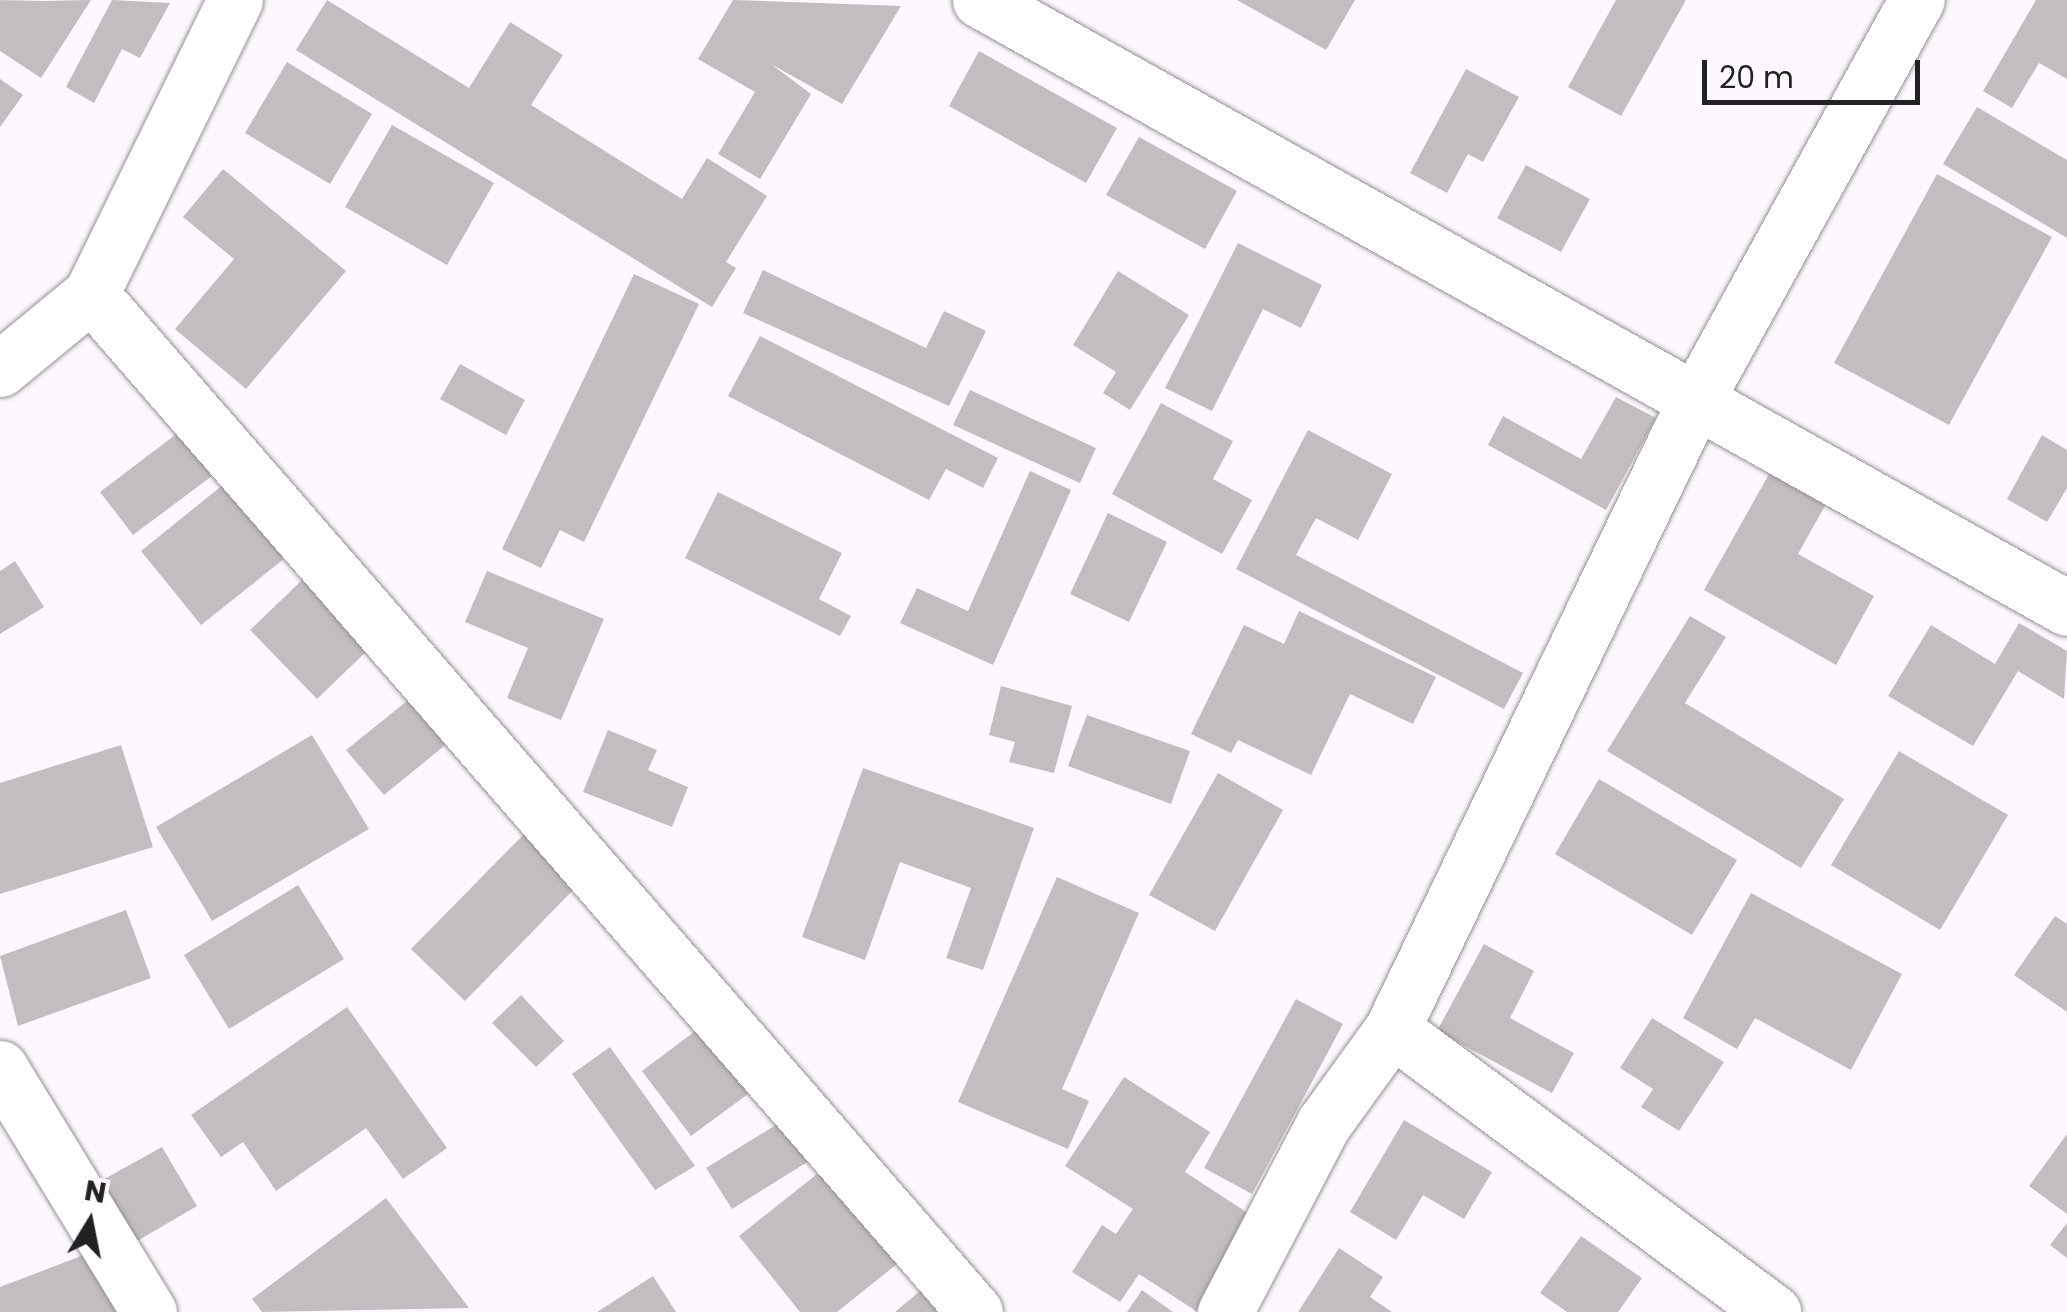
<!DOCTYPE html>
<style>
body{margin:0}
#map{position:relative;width:2067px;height:1312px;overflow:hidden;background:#fdf8fe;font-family:Poppins,sans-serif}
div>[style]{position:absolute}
.building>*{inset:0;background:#c3bdc1}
.roads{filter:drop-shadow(0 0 2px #949095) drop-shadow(0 0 2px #949095)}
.minor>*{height:55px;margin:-27.5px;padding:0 27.5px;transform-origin:27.5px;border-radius:27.5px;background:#fff}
span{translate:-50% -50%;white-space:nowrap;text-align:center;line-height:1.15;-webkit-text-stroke:8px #fdf8fe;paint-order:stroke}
.north{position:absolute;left:40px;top:1172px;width:100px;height:100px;-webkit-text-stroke:8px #fdf8fe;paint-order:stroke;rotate:10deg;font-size:28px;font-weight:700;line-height:40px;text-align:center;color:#222123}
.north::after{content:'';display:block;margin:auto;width:35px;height:45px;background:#222123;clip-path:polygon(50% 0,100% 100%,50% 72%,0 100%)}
.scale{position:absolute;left:1702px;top:60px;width:218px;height:45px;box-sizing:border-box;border:5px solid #222123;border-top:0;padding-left:12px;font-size:30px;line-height:35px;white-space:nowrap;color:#222123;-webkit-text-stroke:8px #fdf8fe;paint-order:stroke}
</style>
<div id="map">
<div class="building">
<div style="clip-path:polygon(0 0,41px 1px,91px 0,41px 78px,0 51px)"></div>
<div style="clip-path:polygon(112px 0,170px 3px,140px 58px,122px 49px,94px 103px,66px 87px)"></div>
<div style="clip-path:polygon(327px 0,469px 88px,510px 22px,563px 55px,531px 105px,682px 199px,707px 158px,767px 196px,726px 262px,736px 268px,712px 307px,296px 50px)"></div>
<div style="clip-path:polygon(733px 0,901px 6px,842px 104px,771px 64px,811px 94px,760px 179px,718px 154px,755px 92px,698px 59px)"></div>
<div style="clip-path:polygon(1237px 0,1355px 0,1326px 50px)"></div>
<div style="clip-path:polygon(1616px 0,1686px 0,1621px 116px,1568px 87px)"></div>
<div style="clip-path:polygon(2036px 0,2067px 0,2067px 79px,2039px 63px,2012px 108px,1983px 91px)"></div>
<div style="clip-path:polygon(979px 51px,1117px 128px,1086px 183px,949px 106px)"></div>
<div style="clip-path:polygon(287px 62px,372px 114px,330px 184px,245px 133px)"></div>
<div style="clip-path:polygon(1466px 69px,1519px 97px,1483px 162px,1468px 154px,1447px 193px,1410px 173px)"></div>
<div style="clip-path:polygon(0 79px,23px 95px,0 127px)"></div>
<div style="clip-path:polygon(1977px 107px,2067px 160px,2067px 238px,1943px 164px)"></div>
<div style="clip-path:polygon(392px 125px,494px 183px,447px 265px,345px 207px)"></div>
<div style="clip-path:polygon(1139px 137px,1237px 191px,1205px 249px,1106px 195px)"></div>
<div style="clip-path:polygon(1526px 165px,1590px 199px,1561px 252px,1497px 218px)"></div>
<div style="clip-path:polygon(223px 169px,346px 271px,246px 389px,175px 329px,234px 259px,183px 217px)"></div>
<div style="clip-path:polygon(1937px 174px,2052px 237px,1949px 425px,1834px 363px)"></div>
<div style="clip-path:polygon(1238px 243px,1322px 285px,1301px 328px,1263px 309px,1212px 411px,1165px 388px)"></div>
<div style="clip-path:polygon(763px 270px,926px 348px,944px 311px,986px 331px,949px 406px,743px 313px)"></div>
<div style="clip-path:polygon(1118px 271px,1189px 315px,1130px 410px,1103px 393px,1116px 372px,1073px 345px)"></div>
<div style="clip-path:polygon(634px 274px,699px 304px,584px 542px,560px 530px,541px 568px,502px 549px)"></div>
<div style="clip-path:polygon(760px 336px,998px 458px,983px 488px,946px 469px,929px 500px,728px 396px)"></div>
<div style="clip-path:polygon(460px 364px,525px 400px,506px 435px,440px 399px)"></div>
<div style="clip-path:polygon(970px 390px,1096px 448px,1080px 483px,953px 425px)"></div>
<div style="clip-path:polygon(1616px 397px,1656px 418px,1606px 510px,1488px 445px,1503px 416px,1581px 459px)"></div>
<div style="clip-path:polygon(1161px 403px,1233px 441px,1213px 479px,1252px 500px,1222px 554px,1112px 494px)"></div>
<div style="clip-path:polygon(1308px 430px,1392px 474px,1358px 540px,1316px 518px,1296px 555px,1523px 673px,1504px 709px,1236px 569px)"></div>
<div style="clip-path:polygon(179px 432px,212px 476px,133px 535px,100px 492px)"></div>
<div style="clip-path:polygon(2042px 435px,2067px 450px,2067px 488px,2047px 522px,2007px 499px)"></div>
<div style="clip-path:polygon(1030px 471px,1071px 490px,993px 665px,900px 623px,917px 588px,968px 611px)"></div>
<div style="clip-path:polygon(1769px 474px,1826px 504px,1798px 554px,1874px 596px,1836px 665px,1704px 590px)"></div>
<div style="clip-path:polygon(224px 484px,285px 558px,201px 625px,141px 551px)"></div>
<div style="clip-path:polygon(718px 492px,842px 553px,819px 599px,851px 616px,840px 636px,685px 558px)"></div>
<div style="clip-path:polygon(1108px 513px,1167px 542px,1129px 622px,1070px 594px)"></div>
<div style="clip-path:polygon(15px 561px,44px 607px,0 634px,0 571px)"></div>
<div style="clip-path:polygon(487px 571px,604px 619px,561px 720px,507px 698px,528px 648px,465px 622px)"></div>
<div style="clip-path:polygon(303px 579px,370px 648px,317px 699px,250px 630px)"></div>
<div style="clip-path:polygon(1299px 611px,1436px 677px,1413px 724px,1350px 694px,1311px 775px,1238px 740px,1231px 753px,1191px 734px,1244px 625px,1284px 644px)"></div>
<div style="clip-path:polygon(1690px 616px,1726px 637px,1685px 703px,1844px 799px,1801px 868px,1607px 751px)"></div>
<div style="clip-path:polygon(2019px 623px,2067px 651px,2064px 699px,2018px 671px,1973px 746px,1888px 696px,1931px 625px,1995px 664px)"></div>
<div style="clip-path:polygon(1001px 686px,1072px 706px,1054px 773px,1009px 762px,1015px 742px,989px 735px)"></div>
<div style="clip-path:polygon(412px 697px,449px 742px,384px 795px,346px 750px)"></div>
<div style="clip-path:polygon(1087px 715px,1190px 751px,1171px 804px,1068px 766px)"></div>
<div style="clip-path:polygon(608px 730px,657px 750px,648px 770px,688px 787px,672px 827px,583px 792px)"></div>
<div style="clip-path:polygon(312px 735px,369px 829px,212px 921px,156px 827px)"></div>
<div style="clip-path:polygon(121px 745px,153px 847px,0 894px,0 783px)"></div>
<div style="clip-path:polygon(1899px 751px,2008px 815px,1940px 930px,1831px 865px)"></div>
<div style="clip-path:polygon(863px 768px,1034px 828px,983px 970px,946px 958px,971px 888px,900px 862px,865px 960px,802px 937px)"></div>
<div style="clip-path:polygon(1218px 773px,1283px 810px,1215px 931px,1149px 895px)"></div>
<div style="clip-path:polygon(1599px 779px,1737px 860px,1692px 935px,1555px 854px)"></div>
<div style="clip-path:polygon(524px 834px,578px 885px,465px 1001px,411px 949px)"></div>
<div style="clip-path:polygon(1057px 877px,1139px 913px,1062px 1089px,1089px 1101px,1068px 1149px,958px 1102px)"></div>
<div style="clip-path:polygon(298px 885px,344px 959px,229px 1029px,184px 955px)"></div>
<div style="clip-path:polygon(1751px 893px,1902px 974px,1851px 1070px,1755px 1018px,1737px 1049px,1683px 1018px)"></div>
<div style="clip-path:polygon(126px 910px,151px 978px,18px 1026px,0 956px)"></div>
<div style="clip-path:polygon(2055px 916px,2067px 924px,2067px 1012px,2014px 975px)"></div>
<div style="clip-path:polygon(1484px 944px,1534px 971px,1510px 1018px,1574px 1053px,1552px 1093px,1437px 1031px)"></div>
<div style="clip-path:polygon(521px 995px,564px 1041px,536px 1067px,492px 1023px)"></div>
<div style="clip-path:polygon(1296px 999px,1343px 1024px,1252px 1194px,1204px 1168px)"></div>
<div style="clip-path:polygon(347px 1007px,447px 1148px,403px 1179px,366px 1128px,276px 1191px,243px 1142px,221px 1157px,191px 1115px)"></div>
<div style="clip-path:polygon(1652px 1018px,1724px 1062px,1679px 1131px,1641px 1107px,1653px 1089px,1620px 1068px)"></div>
<div style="clip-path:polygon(710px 1020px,759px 1086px,691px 1136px,642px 1071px)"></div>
<div style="clip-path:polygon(610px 1047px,695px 1166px,655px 1190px,572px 1074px)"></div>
<div style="clip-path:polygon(1124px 1077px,1210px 1132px,1185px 1172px,1257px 1219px,1196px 1311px,1139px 1274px,1120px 1302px,1072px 1272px,1102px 1225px,1116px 1234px,1133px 1209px,1065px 1166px)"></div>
<div style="clip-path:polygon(784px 1120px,809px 1161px,732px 1209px,706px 1168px)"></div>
<div style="clip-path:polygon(1404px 1120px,1492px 1172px,1464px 1219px,1423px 1195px,1396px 1240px,1350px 1212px)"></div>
<div style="clip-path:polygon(2067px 1134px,2067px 1214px,2029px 1186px)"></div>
<div style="clip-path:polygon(162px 1147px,197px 1206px,132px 1244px,97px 1183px)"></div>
<div style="clip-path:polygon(822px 1170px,897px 1264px,837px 1312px,800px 1312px,739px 1236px)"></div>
<div style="clip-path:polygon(386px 1198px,469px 1308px,262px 1312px,252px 1299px)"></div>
<div style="clip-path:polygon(2067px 1223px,2067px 1258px,2050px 1245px)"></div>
<div style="clip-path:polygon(1581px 1236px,1642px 1278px,1618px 1312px,1567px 1312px,1540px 1293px)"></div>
<div style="clip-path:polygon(1339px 1248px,1383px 1277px,1370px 1297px,1392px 1312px,1298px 1312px)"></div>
<div style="clip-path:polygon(97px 1250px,122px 1312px,0 1312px,0 1287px)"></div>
<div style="clip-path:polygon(653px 1276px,676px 1312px,597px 1312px)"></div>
<div style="clip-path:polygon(1142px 1290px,1173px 1312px,1127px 1312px)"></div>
<div style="clip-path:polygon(920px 1291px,937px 1312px,895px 1312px)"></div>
</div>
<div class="roads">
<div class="minor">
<div style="left:980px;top:0;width:1245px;rotate:29.22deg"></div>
<div style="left:91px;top:294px;width:1348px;rotate:49.03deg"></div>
<div style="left:0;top:369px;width:118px;rotate:-39.5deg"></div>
<div style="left:91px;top:294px;width:327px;rotate:-63.9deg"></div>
<div style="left:1392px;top:1029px;width:475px;rotate:36.6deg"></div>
<div style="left:0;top:1068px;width:286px;rotate:58.6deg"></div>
<div style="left:1225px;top:1312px;width:213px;rotate:-62.4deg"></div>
<div style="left:1324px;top:1123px;width:116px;rotate:-54.1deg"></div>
<div style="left:1392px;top:1029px;width:693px;rotate:-64.25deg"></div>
<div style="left:1693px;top:405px;width:463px;rotate:-61.1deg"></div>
</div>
</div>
<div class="north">N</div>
<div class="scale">20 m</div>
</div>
